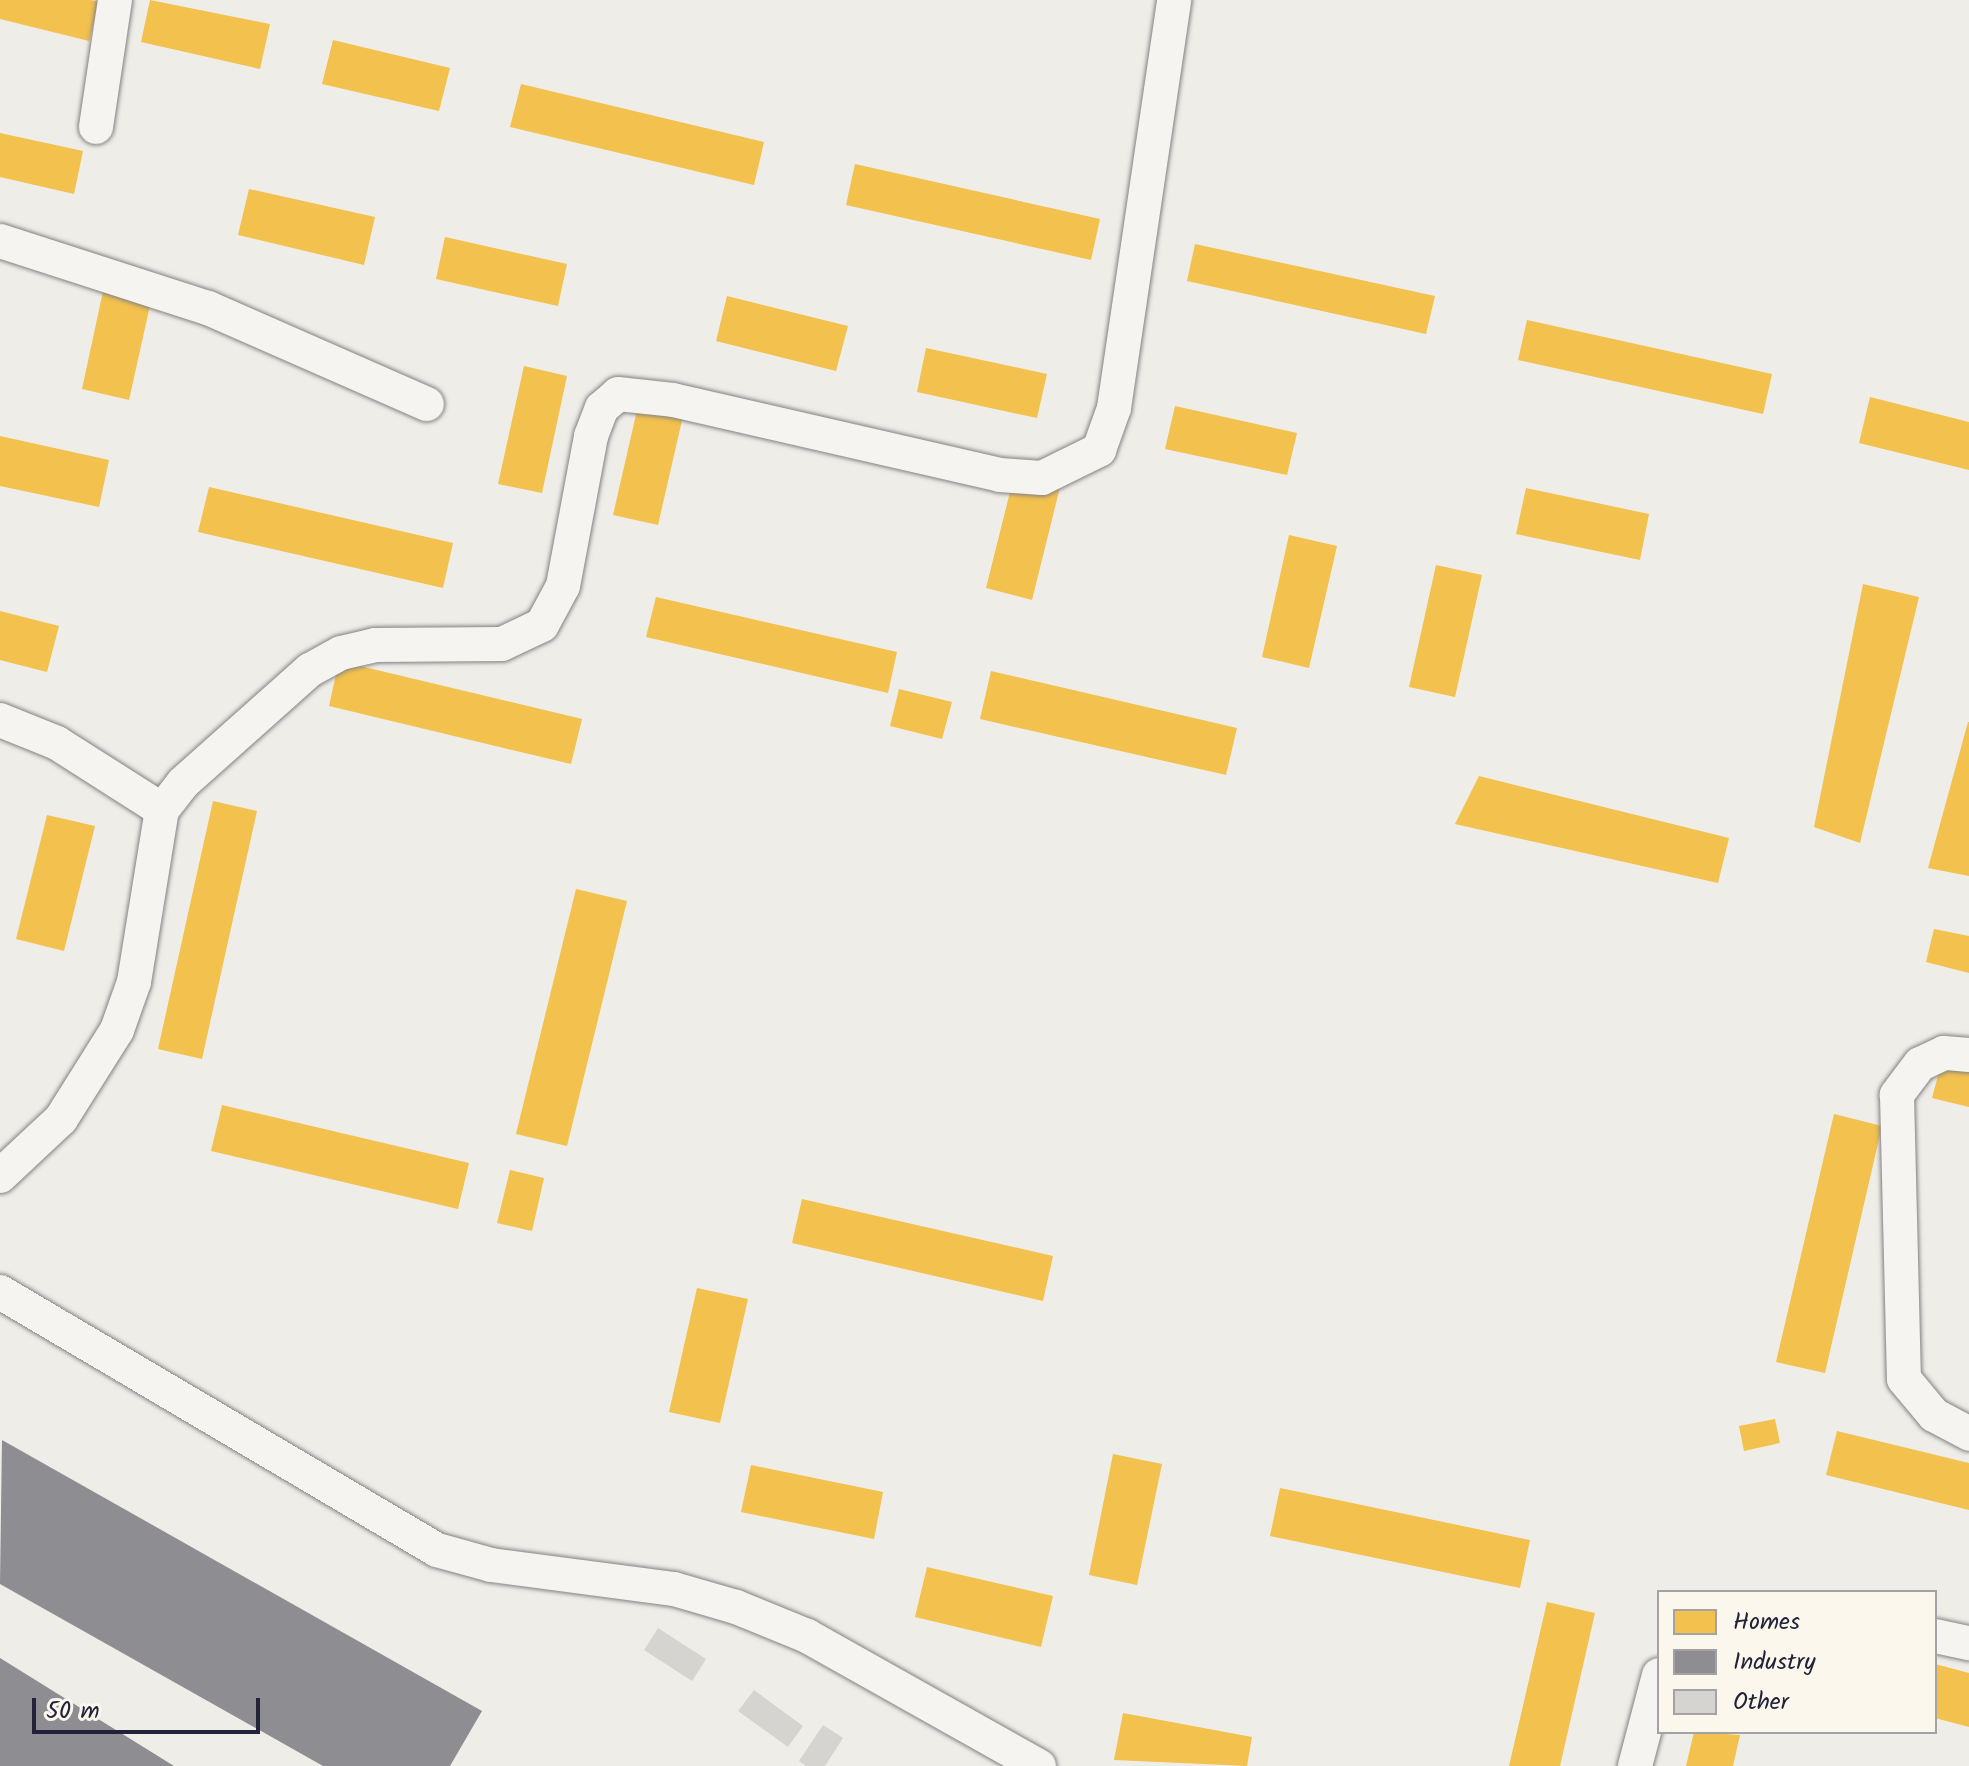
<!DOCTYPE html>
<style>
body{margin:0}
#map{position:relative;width:1969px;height:1766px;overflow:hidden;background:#efede8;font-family:Kalam,sans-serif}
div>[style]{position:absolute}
.homes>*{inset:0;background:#f2c14e}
.industry>*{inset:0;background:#8d8d92}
.building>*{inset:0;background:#d6d4d1}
.roads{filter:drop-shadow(0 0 2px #838284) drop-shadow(0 0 2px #838284)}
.minor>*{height:34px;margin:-17px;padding:0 17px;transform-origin:17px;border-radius:17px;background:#f5f4f0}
span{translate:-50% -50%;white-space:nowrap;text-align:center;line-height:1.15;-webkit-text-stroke:8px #fbf7ec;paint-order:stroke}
.legend{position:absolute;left:1657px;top:1590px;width:280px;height:144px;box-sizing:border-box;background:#fbf7ec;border:2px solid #a4a2a5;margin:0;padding:10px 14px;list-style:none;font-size:24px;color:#22223b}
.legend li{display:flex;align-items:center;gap:16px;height:40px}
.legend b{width:40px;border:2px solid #a4a2a5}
.scale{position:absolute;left:32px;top:1698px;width:228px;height:36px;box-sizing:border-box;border:4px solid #22223b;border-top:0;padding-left:10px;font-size:24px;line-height:28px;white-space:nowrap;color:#22223b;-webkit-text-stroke:6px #fbf7ec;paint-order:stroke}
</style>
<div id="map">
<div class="homes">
<div style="clip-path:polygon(0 0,91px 0,99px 2px,89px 41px,0 19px)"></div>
<div style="clip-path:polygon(150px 0,270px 24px,260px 69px,141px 42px)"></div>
<div style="clip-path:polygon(333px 40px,450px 68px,439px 111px,322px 84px)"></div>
<div style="clip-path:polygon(521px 84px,764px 142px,754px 185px,510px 127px)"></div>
<div style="clip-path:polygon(0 133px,83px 151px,74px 194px,0 177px)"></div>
<div style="clip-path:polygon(855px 164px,1100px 219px,1091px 260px,846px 205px)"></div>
<div style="clip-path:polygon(249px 189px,375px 217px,364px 265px,238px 235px)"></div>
<div style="clip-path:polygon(445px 237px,567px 264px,558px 306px,436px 279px)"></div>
<div style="clip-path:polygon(1195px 244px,1435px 296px,1426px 334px,1187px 281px)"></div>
<div style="clip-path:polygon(105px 282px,153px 292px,129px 400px,82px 389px)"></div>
<div style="clip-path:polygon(727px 296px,848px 326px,836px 371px,716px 341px)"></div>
<div style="clip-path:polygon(1527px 320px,1772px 374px,1763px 414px,1518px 360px)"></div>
<div style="clip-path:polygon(926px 348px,1047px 374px,1037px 418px,917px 392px)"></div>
<div style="clip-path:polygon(524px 366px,567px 376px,542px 493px,498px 484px)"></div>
<div style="clip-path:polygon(1870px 397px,1969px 422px,1969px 470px,1859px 443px)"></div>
<div style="clip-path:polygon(638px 406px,683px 416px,658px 525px,613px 515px)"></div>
<div style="clip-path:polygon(1175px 406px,1297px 433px,1287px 475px,1165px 449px)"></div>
<div style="clip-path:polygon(0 436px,109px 460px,99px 507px,0 486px)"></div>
<div style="clip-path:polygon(1018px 460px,1064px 471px,1032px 600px,986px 588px)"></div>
<div style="clip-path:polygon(209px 487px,453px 543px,443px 588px,198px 532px)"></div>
<div style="clip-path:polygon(1526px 488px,1649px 514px,1640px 560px,1516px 534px)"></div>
<div style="clip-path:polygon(1289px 535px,1337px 546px,1309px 668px,1262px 657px)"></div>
<div style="clip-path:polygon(1436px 565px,1482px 575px,1455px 697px,1409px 687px)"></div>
<div style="clip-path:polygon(1863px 584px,1919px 597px,1860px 843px,1814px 827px)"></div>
<div style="clip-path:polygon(656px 597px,897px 652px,888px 693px,646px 637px)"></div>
<div style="clip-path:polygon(0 611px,59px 626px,47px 672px,0 660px)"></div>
<div style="clip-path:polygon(339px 661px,582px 719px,571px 764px,329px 706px)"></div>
<div style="clip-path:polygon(991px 671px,1237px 728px,1226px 775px,980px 719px)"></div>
<div style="clip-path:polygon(899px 689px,952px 702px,942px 739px,890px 726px)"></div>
<div style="clip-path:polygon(1968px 722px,1969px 722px,1969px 876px,1928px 868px)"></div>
<div style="clip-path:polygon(1479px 776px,1729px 838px,1718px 883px,1455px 824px)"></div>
<div style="clip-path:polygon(213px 801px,257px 811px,202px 1059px,158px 1049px)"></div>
<div style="clip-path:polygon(47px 815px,95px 826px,64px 951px,16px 939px)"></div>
<div style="clip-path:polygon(576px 889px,627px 901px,567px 1146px,516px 1134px)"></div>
<div style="clip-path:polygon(1934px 929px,1969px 936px,1969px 973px,1926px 962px)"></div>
<div style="clip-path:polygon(1944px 1053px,1969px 1059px,1969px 1107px,1932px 1098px)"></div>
<div style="clip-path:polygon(222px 1105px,469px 1163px,458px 1209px,211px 1151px)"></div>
<div style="clip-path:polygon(1834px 1114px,1882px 1126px,1825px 1373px,1776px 1362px)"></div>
<div style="clip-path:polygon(510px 1170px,544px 1178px,532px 1231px,497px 1223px)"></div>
<div style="clip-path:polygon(802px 1199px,1053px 1256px,1043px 1301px,792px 1243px)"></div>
<div style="clip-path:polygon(697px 1288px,748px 1299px,720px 1423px,669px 1412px)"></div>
<div style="clip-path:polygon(1775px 1419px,1780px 1443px,1744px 1451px,1739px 1426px)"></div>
<div style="clip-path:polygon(1837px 1431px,1969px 1463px,1969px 1510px,1826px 1475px)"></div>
<div style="clip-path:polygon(1113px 1454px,1162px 1464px,1137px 1585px,1089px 1575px)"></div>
<div style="clip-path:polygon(751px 1465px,883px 1492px,874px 1539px,741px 1512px)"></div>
<div style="clip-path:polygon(1280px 1488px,1530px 1540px,1520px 1588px,1270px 1536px)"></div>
<div style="clip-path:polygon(927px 1567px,1053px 1596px,1041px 1647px,915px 1617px)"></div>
<div style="clip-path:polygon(1547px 1602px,1595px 1613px,1560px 1766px,1509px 1766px)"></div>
<div style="clip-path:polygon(1935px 1664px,1969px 1673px,1969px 1727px,1935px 1718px)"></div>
<div style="clip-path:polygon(1123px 1713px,1252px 1737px,1247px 1766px,1114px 1760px)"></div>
<div style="clip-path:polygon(1694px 1732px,1740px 1735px,1733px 1766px,1686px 1766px)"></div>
</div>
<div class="industry">
<div style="clip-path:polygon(2px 1440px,482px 1711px,450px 1766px,323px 1766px,0 1584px)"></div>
<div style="clip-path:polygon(0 1658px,174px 1766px,0 1766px)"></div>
</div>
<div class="building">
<div style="clip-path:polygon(658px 1628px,706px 1659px,692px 1681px,644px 1650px)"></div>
<div style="clip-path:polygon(754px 1690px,803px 1726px,788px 1747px,738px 1711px)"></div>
<div style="clip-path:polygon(823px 1725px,843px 1738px,825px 1766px,806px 1766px,799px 1761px)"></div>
</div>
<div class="roads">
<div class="minor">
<div style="left:96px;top:127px;width:128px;rotate:-81.5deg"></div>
<div style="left:0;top:241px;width:219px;rotate:17.9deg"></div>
<div style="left:208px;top:308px;width:239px;rotate:23.7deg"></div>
<div style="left:0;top:720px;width:61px;rotate:22deg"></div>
<div style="left:57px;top:743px;width:125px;rotate:32.5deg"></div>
<div style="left:1969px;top:1055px;width:25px;rotate:-175deg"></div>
<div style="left:1944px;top:1053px;width:26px;rotate:155deg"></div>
<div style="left:1920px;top:1064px;width:39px;rotate:127deg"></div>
<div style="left:1897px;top:1095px;width:284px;rotate:88.6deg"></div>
<div style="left:1904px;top:1379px;width:47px;rotate:50.2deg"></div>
<div style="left:1934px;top:1415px;width:40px;rotate:28deg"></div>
<div style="left:0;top:1176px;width:83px;rotate:-43.1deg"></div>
<div style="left:61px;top:1119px;width:105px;rotate:-57.8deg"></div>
<div style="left:117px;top:1030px;width:51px;rotate:-70.5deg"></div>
<div style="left:134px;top:982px;width:174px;rotate:-80.8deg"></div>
<div style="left:162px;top:810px;width:34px;rotate:-52deg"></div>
<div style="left:183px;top:783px;width:170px;rotate:-41.7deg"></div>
<div style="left:310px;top:670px;width:35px;rotate:-29deg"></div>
<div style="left:341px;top:653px;width:35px;rotate:-13deg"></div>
<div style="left:375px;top:645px;width:127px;rotate:-0.5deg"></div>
<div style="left:502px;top:644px;width:44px;rotate:-25.4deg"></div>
<div style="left:542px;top:625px;width:44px;rotate:-61.7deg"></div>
<div style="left:563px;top:586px;width:153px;rotate:-79.4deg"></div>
<div style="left:591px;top:436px;width:30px;rotate:-69deg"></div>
<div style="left:602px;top:408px;width:21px;rotate:-41deg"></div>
<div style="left:618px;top:394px;width:55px;rotate:6.2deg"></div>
<div style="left:673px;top:400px;width:335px;rotate:12.9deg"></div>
<div style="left:1000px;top:475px;width:42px;rotate:4.1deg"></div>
<div style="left:1042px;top:478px;width:64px;rotate:-26.2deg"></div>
<div style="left:1099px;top:450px;width:45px;rotate:-70.3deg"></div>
<div style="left:1114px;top:408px;width:412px;rotate:-81.6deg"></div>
<div style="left:0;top:1292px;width:507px;rotate:30.56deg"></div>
<div style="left:437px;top:1550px;width:56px;rotate:15.5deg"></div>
<div style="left:491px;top:1565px;width:185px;rotate:7.5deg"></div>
<div style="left:674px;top:1589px;width:65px;rotate:16.2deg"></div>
<div style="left:736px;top:1607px;width:77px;rotate:22.2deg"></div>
<div style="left:807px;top:1636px;width:266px;rotate:29.3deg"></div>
<div style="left:1935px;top:1636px;width:35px;rotate:12deg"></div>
<div style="left:1635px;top:1766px;width:94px;rotate:-75.2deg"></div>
</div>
</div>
<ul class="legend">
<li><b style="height:22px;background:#f2c14e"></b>Homes</li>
<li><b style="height:22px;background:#8d8d92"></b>Industry</li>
<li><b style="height:22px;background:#d6d4d1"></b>Other</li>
</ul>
<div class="scale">50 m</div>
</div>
